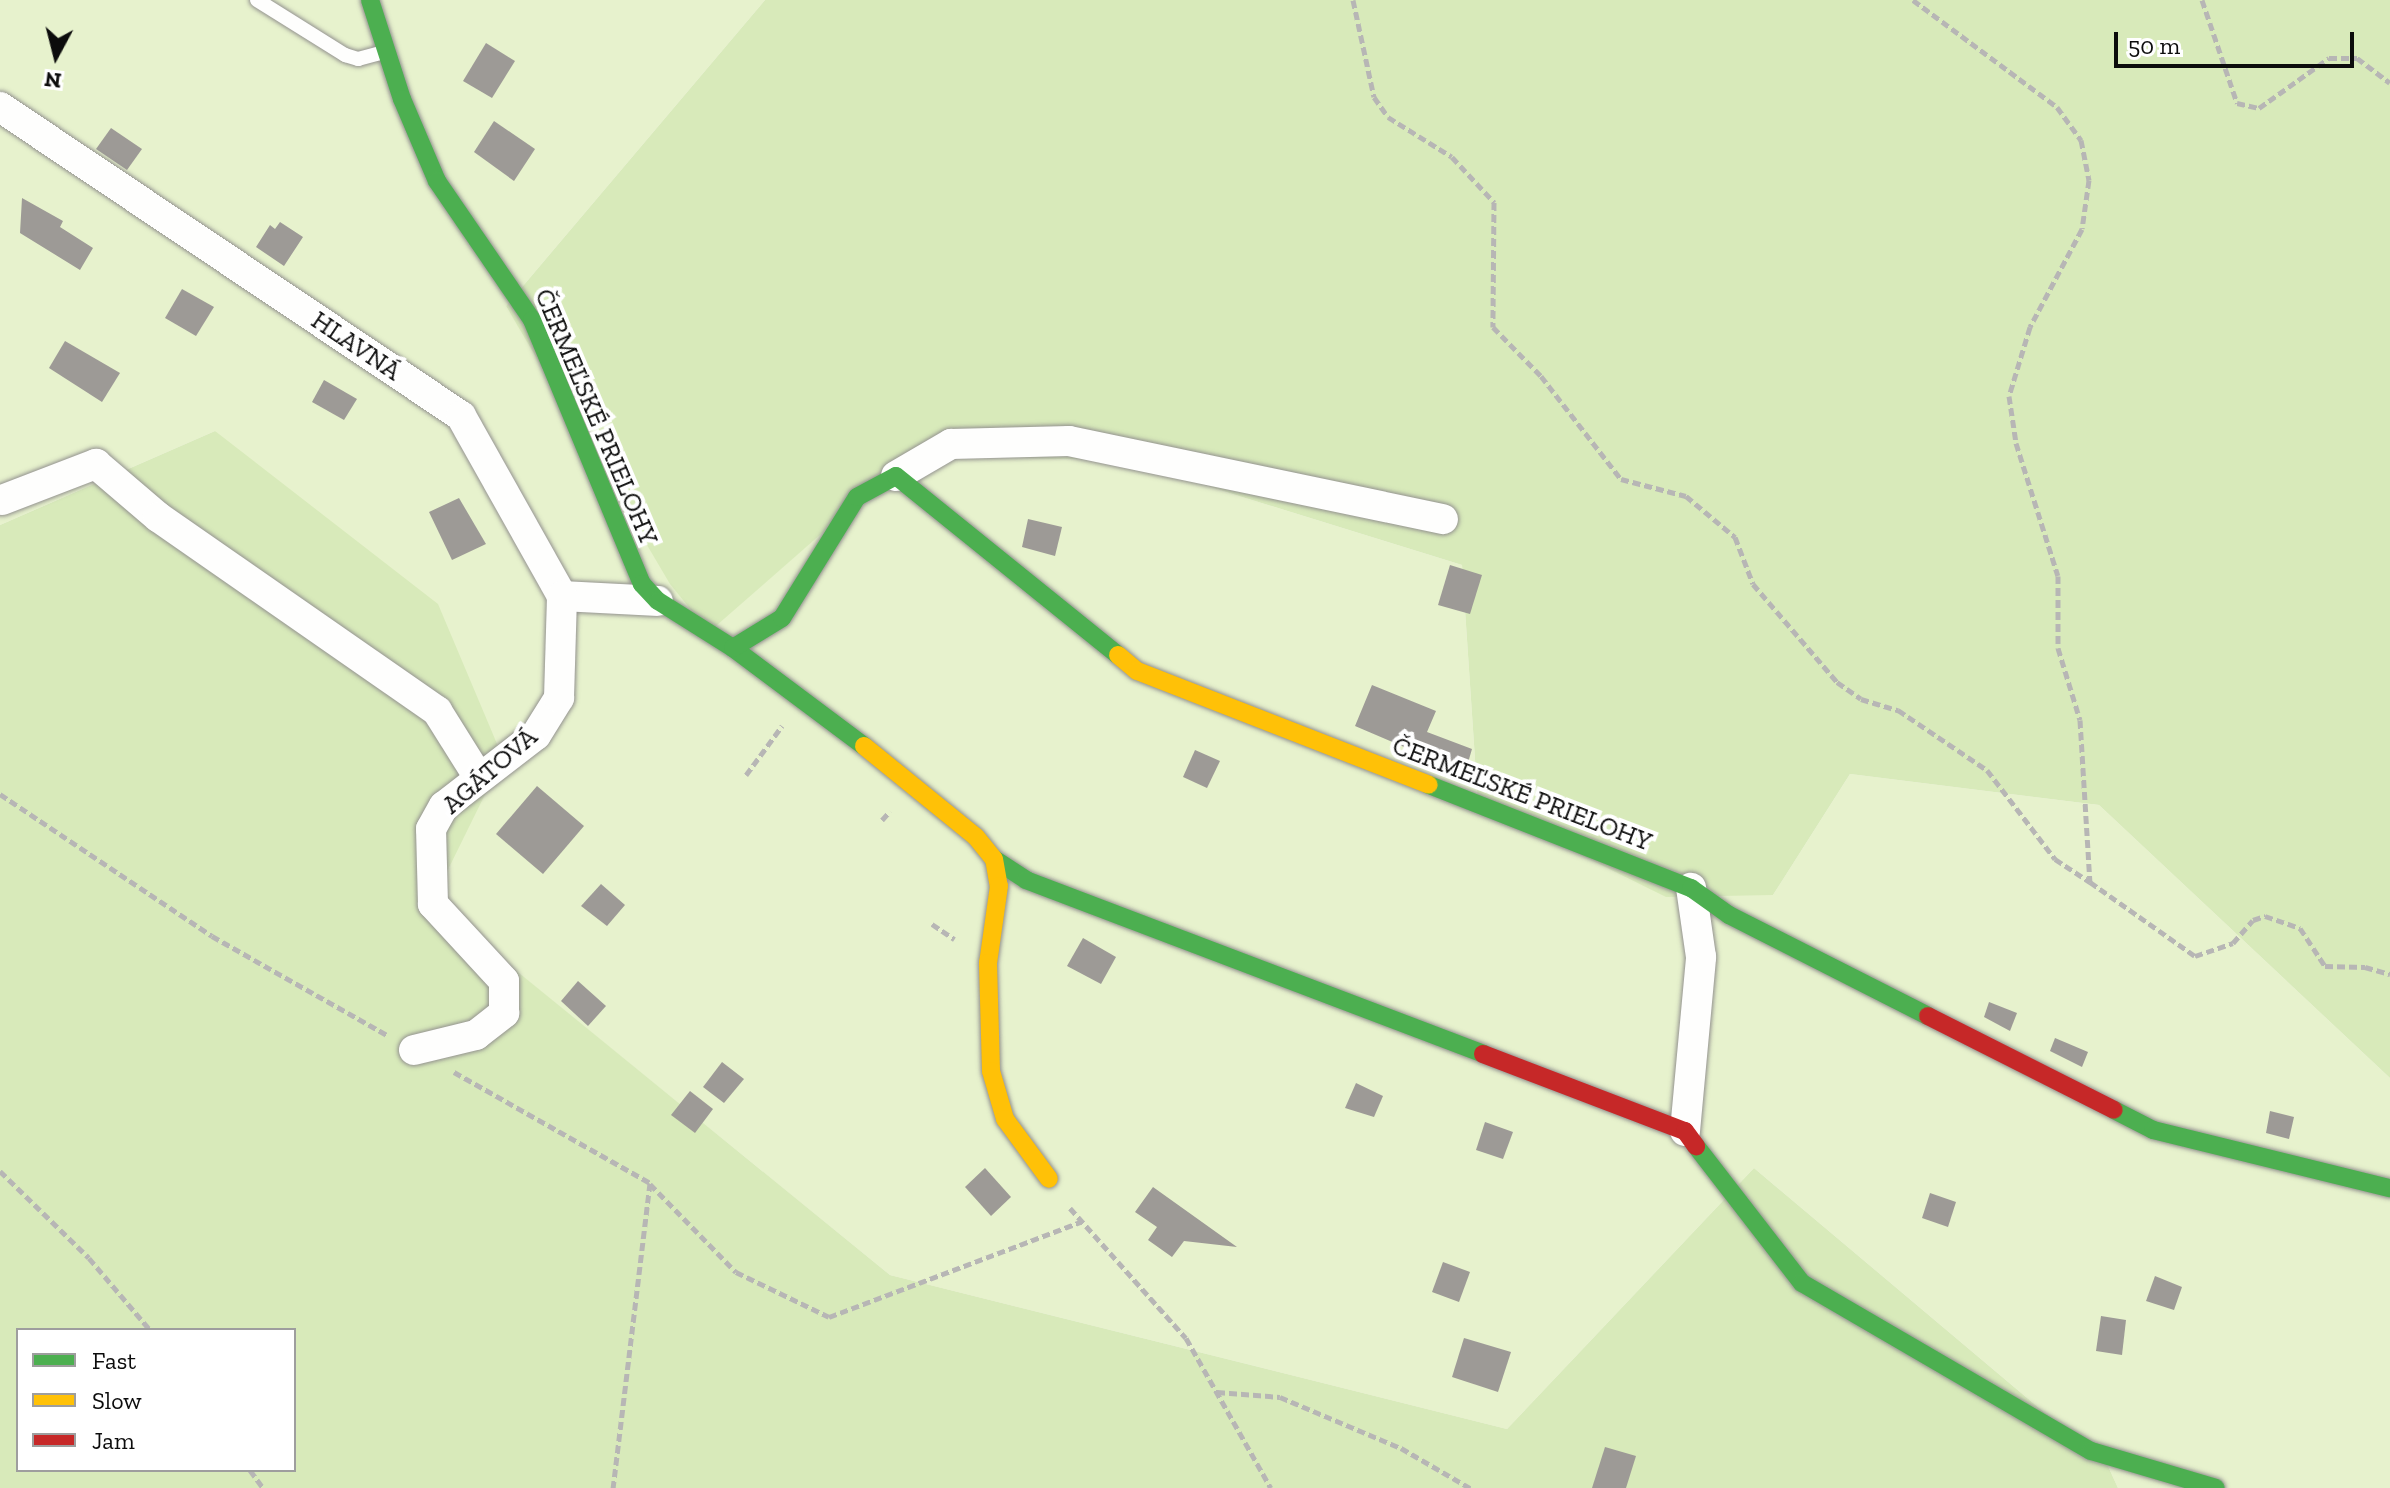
<!DOCTYPE html>
<meta charset="utf-8">
<style>
body{margin:0}
#map{position:relative;width:2390px;height:1488px;overflow:hidden;background:#faf7f0;font-family:"Zilla Slab",serif}
div>[style]{position:absolute}
.green>*{inset:0;background:#e7f2cd}
.forest>*{inset:0;background:#d8eaba}
.building>*{inset:0;background:#9d9a96}
.path>*{height:5px;margin-top:-2.5px;transform-origin:0;background:repeating-linear-gradient(90deg,#b7b6b5 0 8px,transparent 0 12px)}
.roads{filter:drop-shadow(0 0 2px #93928f) drop-shadow(0 0 2px #93928f)}
.lane>*{height:14px;margin:-7px;padding:0 7px;transform-origin:7px;border-radius:7px;background:#fefefd}
.street>*{height:30px;margin:-15px;padding:0 15px;transform-origin:15px;border-radius:15px;background:#fefefd}
.fast>*{height:18px;margin:-9px;padding:0 9px;transform-origin:9px;border-radius:9px;background:#4caf50}
.slow>*{height:18px;margin:-9px;padding:0 9px;transform-origin:9px;border-radius:9px;background:#ffc107}
.jam>*{height:18px;margin:-9px;padding:0 9px;transform-origin:9px;border-radius:9px;background:#c62828}
span{translate:-50% -50%;white-space:nowrap;text-align:center;line-height:1.15;-webkit-text-stroke:8px #fff;paint-order:stroke}
.street-label{font-size:26px;color:#0c0c0c}
.legend{position:absolute;left:16px;top:1328px;width:280px;height:144px;box-sizing:border-box;background:#fff;border:2px solid #9e9e9e;margin:0;padding:10px 14px;list-style:none;font-size:24px;color:#0c0c0c}
.legend li{display:flex;align-items:center;gap:16px;height:40px}
.legend b{width:40px;border:2px solid #9e9e9e}
.north{position:absolute;left:16px;top:16px;width:80px;height:80px;-webkit-text-stroke:6px #fff;paint-order:stroke;rotate:187deg;font-size:22px;font-weight:700;line-height:32px;text-align:center;color:#0c0c0c}
.north::after{content:'';display:block;margin:auto;width:28px;height:36px;background:#0c0c0c;clip-path:polygon(50% 0,100% 100%,50% 72%,0 100%)}
.scale{position:absolute;left:2114px;top:32px;width:240px;height:36px;box-sizing:border-box;border:4px solid #0c0c0c;border-top:0;padding-left:10px;font-size:24px;line-height:28px;white-space:nowrap;color:#0c0c0c;-webkit-text-stroke:6px #fff;paint-order:stroke}
</style>
<div id="map">
<div class="green">
<div style="clip-path:polygon(0 0,765px 0,506px 306px,709px 631px,909px 457px,1123px 460px,1462px 565px,1478px 804px,1773px 895px,1850px 774px,2099px 805px,2390px 1078px,2390px 1488px,2118px 1488px,2108px 1466px,1754px 1168px,1507px 1429px,890px 1275px,431px 902px,215px 431px,0 525px)"></div>
</div>
<div class="forest">
<div style="clip-path:polygon(765px 0,2390px 0,2390px 1078px,2099px 805px,1850px 774px,1773px 895px,1666px 897px,1478px 804px,1462px 565px,1123px 460px,909px 457px,709px 632px,670px 584px,506px 306px)"></div>
<div style="clip-path:polygon(evenodd,215px 431px,438px 604px,503px 758px,432px 902px,890px 1275px,1507px 1429px,1754px 1168px,2108px 1466px,2118px 1488px,0 1488px,0 525px,215px 431px,18px 1330px,294px 1330px,294px 1470px,18px 1470px,18px 1330px)"></div>
</div>
<div class="building">
<div style="clip-path:polygon(486px 43px,515px 61px,492px 98px,463px 81px)"></div>
<div style="clip-path:polygon(494px 121px,535px 149px,514px 181px,474px 152px)"></div>
<div style="clip-path:polygon(111px 128px,142px 149px,127px 170px,96px 149px)"></div>
<div style="clip-path:polygon(22px 198px,63px 221px,60px 227px,93px 248px,80px 270px,20px 233px)"></div>
<div style="clip-path:polygon(280px 222px,303px 237px,284px 266px,256px 247px,270px 225px,275px 229px)"></div>
<div style="clip-path:polygon(182px 289px,214px 307px,196px 336px,165px 318px)"></div>
<div style="clip-path:polygon(65px 341px,120px 373px,102px 402px,49px 368px)"></div>
<div style="clip-path:polygon(324px 380px,357px 399px,344px 420px,312px 402px)"></div>
<div style="clip-path:polygon(459px 498px,486px 544px,452px 560px,429px 512px)"></div>
<div style="clip-path:polygon(1028px 519px,1062px 527px,1055px 556px,1022px 547px)"></div>
<div style="clip-path:polygon(1450px 565px,1482px 575px,1470px 614px,1438px 605px)"></div>
<div style="clip-path:polygon(1372px 685px,1436px 711px,1427px 732px,1472px 749px,1465px 773px,1355px 726px)"></div>
<div style="clip-path:polygon(1195px 750px,1220px 761px,1207px 788px,1183px 777px)"></div>
<div style="clip-path:polygon(537px 786px,584px 826px,543px 874px,496px 834px)"></div>
<div style="clip-path:polygon(601px 884px,625px 905px,607px 926px,581px 906px)"></div>
<div style="clip-path:polygon(1083px 938px,1116px 957px,1101px 984px,1067px 966px)"></div>
<div style="clip-path:polygon(578px 981px,606px 1006px,588px 1026px,561px 1001px)"></div>
<div style="clip-path:polygon(1989px 1002px,2017px 1013px,2010px 1031px,1984px 1017px)"></div>
<div style="clip-path:polygon(2055px 1038px,2088px 1052px,2082px 1067px,2050px 1051px)"></div>
<div style="clip-path:polygon(722px 1062px,744px 1079px,724px 1103px,703px 1087px)"></div>
<div style="clip-path:polygon(1356px 1083px,1383px 1096px,1374px 1117px,1345px 1108px)"></div>
<div style="clip-path:polygon(690px 1091px,713px 1109px,695px 1133px,671px 1115px)"></div>
<div style="clip-path:polygon(2270px 1111px,2294px 1117px,2289px 1139px,2266px 1133px)"></div>
<div style="clip-path:polygon(1485px 1122px,1513px 1132px,1503px 1159px,1476px 1150px)"></div>
<div style="clip-path:polygon(985px 1168px,1011px 1197px,991px 1216px,965px 1187px)"></div>
<div style="clip-path:polygon(1153px 1187px,1237px 1247px,1184px 1241px,1172px 1257px,1148px 1240px,1157px 1227px,1135px 1212px)"></div>
<div style="clip-path:polygon(1930px 1193px,1956px 1202px,1948px 1227px,1922px 1218px)"></div>
<div style="clip-path:polygon(1443px 1262px,1470px 1272px,1459px 1302px,1432px 1292px)"></div>
<div style="clip-path:polygon(2155px 1276px,2182px 1287px,2174px 1310px,2146px 1301px)"></div>
<div style="clip-path:polygon(2101px 1316px,2126px 1320px,2122px 1355px,2096px 1351px)"></div>
<div style="clip-path:polygon(1464px 1338px,1511px 1352px,1498px 1392px,1452px 1377px)"></div>
<div style="clip-path:polygon(1605px 1447px,1636px 1456px,1626px 1488px,1592px 1488px)"></div>
</div>
<div class="path">
<div style="left:1353px;top:0;width:99px;rotate:77.8deg"></div>
<div style="left:1374px;top:97px;width:24px;rotate:55deg"></div>
<div style="left:1388px;top:117px;width:75px;rotate:32deg"></div>
<div style="left:1452px;top:157px;width:62px;rotate:47deg"></div>
<div style="left:1494px;top:202px;width:125px;rotate:90.5deg"></div>
<div style="left:1493px;top:327px;width:69px;rotate:45.6deg"></div>
<div style="left:1541px;top:376px;width:130px;rotate:52.2deg"></div>
<div style="left:1621px;top:479px;width:67px;rotate:14.7deg"></div>
<div style="left:1686px;top:496px;width:64px;rotate:39.9deg"></div>
<div style="left:1735px;top:537px;width:50px;rotate:69deg"></div>
<div style="left:1753px;top:584px;width:129px;rotate:49.4deg"></div>
<div style="left:1837px;top:682px;width:29px;rotate:35deg"></div>
<div style="left:1861px;top:699px;width:39px;rotate:17deg"></div>
<div style="left:1898px;top:710px;width:107px;rotate:34deg"></div>
<div style="left:1987px;top:770px;width:112px;rotate:52.6deg"></div>
<div style="left:2055px;top:859px;width:42px;rotate:33.3deg"></div>
<div style="left:1913px;top:0;width:179px;rotate:36.6deg"></div>
<div style="left:2057px;top:107px;width:41px;rotate:54deg"></div>
<div style="left:2081px;top:140px;width:41px;rotate:78.7deg"></div>
<div style="left:2089px;top:180px;width:49px;rotate:98.1deg"></div>
<div style="left:2082px;top:229px;width:111px;rotate:118deg"></div>
<div style="left:2030px;top:327px;width:72px;rotate:106.9deg"></div>
<div style="left:2009px;top:396px;width:48px;rotate:81.5deg"></div>
<div style="left:2016px;top:443px;width:139px;rotate:72.5deg"></div>
<div style="left:2058px;top:576px;width:72px;rotate:90deg"></div>
<div style="left:2058px;top:648px;width:75px;rotate:73deg"></div>
<div style="left:2080px;top:720px;width:162px;rotate:86.5deg"></div>
<div style="left:2090px;top:882px;width:128px;rotate:35.2deg"></div>
<div style="left:2195px;top:956px;width:40px;rotate:-18.9deg"></div>
<div style="left:2233px;top:943px;width:30px;rotate:-49deg"></div>
<div style="left:2253px;top:920px;width:13px;rotate:-18deg"></div>
<div style="left:2265px;top:916px;width:37px;rotate:19deg"></div>
<div style="left:2300px;top:928px;width:45px;rotate:56.7deg"></div>
<div style="left:2325px;top:966px;width:40px;rotate:1.4deg"></div>
<div style="left:2365px;top:967px;width:26px;rotate:16deg"></div>
<div style="left:2202px;top:0;width:109px;rotate:71.2deg"></div>
<div style="left:2237px;top:103px;width:23px;rotate:13deg"></div>
<div style="left:2259px;top:108px;width:86px;rotate:-35.5deg"></div>
<div style="left:2329px;top:58px;width:28px"></div>
<div style="left:2357px;top:58px;width:41px;rotate:37.1deg"></div>
<div style="left:746px;top:775px;width:61px;rotate:-53.7deg"></div>
<div style="left:0;top:794px;width:255px;rotate:33.8deg"></div>
<div style="left:212px;top:936px;width:203px;rotate:29.5deg"></div>
<div style="left:882px;top:820px;width:12px;rotate:-48deg"></div>
<div style="left:932px;top:924px;width:27px;rotate:34deg"></div>
<div style="left:454px;top:1072px;width:225px;rotate:29.5deg"></div>
<div style="left:650px;top:1183px;width:307px;rotate:96.9deg"></div>
<div style="left:0;top:1171px;width:124px;rotate:44.3deg"></div>
<div style="left:89px;top:1258px;width:94px;rotate:49.7deg"></div>
<div style="left:650px;top:1184px;width:123px;rotate:45.7deg"></div>
<div style="left:736px;top:1272px;width:103px;rotate:25.8deg"></div>
<div style="left:829px;top:1317px;width:269px;rotate:-20.7deg"></div>
<div style="left:1070px;top:1208px;width:174px;rotate:48.3deg"></div>
<div style="left:1186px;top:1338px;width:172px;rotate:60.5deg"></div>
<div style="left:1217px;top:1392px;width:63px;rotate:4.5deg"></div>
<div style="left:1280px;top:1397px;width:131px;rotate:22.9deg"></div>
<div style="left:1401px;top:1448px;width:80px;rotate:30.1deg"></div>
<div style="left:250px;top:1470px;width:22px;rotate:54deg"></div>
</div>
<div class="roads">
<div class="lane">
<div style="left:257px;top:0;width:104px;rotate:32deg"></div>
<div style="left:345px;top:55px;width:14px;rotate:17deg"></div>
<div style="left:358px;top:59px;width:27px;rotate:-15deg"></div>
</div>
<div class="street">
<div style="left:0;top:107px;width:555px;rotate:33.83deg"></div>
<div style="left:461px;top:416px;width:206px;rotate:60.7deg"></div>
<div style="left:562px;top:596px;width:96px;rotate:3deg"></div>
<div style="left:896px;top:476px;width:64px;rotate:-30.2deg"></div>
<div style="left:951px;top:444px;width:118px;rotate:-1.5deg"></div>
<div style="left:1069px;top:441px;width:382px;rotate:11.8deg"></div>
<div style="left:2px;top:500px;width:101px;rotate:-21deg"></div>
<div style="left:96px;top:464px;width:82px;rotate:40.5deg"></div>
<div style="left:158px;top:517px;width:340px;rotate:34.8deg"></div>
<div style="left:437px;top:711px;width:79px;rotate:57.9deg"></div>
<div style="left:414px;top:1050px;width:64px;rotate:-13.6deg"></div>
<div style="left:476px;top:1035px;width:36px;rotate:-38deg"></div>
<div style="left:504px;top:1013px;width:32px;rotate:-90deg"></div>
<div style="left:504px;top:981px;width:105px;rotate:-132.7deg"></div>
<div style="left:433px;top:904px;width:75px;rotate:-91.5deg"></div>
<div style="left:431px;top:829px;width:26px;rotate:-61deg"></div>
<div style="left:444px;top:806px;width:116px;rotate:-37.7deg"></div>
<div style="left:536px;top:735px;width:44px;rotate:-58.1deg"></div>
<div style="left:559px;top:698px;width:102px;rotate:-88.3deg"></div>
<div style="left:1685px;top:1131px;width:175px;rotate:-84.7deg"></div>
<div style="left:1701px;top:957px;width:70px;rotate:-98.2deg"></div>
</div>
<div class="fast">
<div style="left:370px;top:0;width:104px;rotate:72.1deg"></div>
<div style="left:402px;top:99px;width:89px;rotate:66.9deg"></div>
<div style="left:437px;top:181px;width:168px;rotate:55.6deg"></div>
<div style="left:532px;top:320px;width:286px;rotate:67.4deg"></div>
<div style="left:642px;top:584px;width:23px;rotate:47deg"></div>
<div style="left:658px;top:601px;width:89px;rotate:32.1deg"></div>
<div style="left:733px;top:648px;width:164px;rotate:36.8deg"></div>
<div style="left:733px;top:648px;width:57px;rotate:-31.5deg"></div>
<div style="left:782px;top:618px;width:142px;rotate:-58.2deg"></div>
<div style="left:857px;top:497px;width:44px;rotate:-28.3deg"></div>
<div style="left:896px;top:476px;width:285px;rotate:38.9deg"></div>
<div style="left:1429px;top:785px;width:282px;rotate:21.5deg"></div>
<div style="left:1691px;top:888px;width:47px;rotate:35.4deg"></div>
<div style="left:1729px;top:915px;width:223px;rotate:26.9deg"></div>
<div style="left:994px;top:859px;width:38px;rotate:33deg"></div>
<div style="left:1026px;top:880px;width:489px;rotate:20.8deg"></div>
<div style="left:2114px;top:1110px;width:44px;rotate:27.1deg"></div>
<div style="left:2153px;top:1130px;width:244px;rotate:13.8deg"></div>
<div style="left:1696px;top:1146px;width:173px;rotate:52.3deg"></div>
<div style="left:1802px;top:1283px;width:334px;rotate:30.2deg"></div>
<div style="left:2091px;top:1451px;width:130px;rotate:16.5deg"></div>
</div>
<div class="slow">
<div style="left:1118px;top:655px;width:25px;rotate:40deg"></div>
<div style="left:1137px;top:671px;width:313px;rotate:21.3deg"></div>
<div style="left:864px;top:746px;width:144px;rotate:39.1deg"></div>
<div style="left:976px;top:837px;width:28px;rotate:51deg"></div>
<div style="left:994px;top:859px;width:27px;rotate:80deg"></div>
<div style="left:999px;top:886px;width:78px;rotate:98.1deg"></div>
<div style="left:988px;top:963px;width:108px;rotate:88.4deg"></div>
<div style="left:991px;top:1071px;width:50px;rotate:73.7deg"></div>
<div style="left:1005px;top:1119px;width:74px;rotate:53.7deg"></div>
</div>
<div class="jam">
<div style="left:1928px;top:1016px;width:208px;rotate:26.8deg"></div>
<div style="left:1483px;top:1054px;width:216px;rotate:20.9deg"></div>
<div style="left:1685px;top:1131px;width:19px;rotate:54deg"></div>
</div>
</div>
<div class="street-label">
<span style="left:356px;top:346px;rotate:34deg">HLAVNÁ</span>
<span style="left:596px;top:417px;rotate:67deg">ČERMEĽSKÉ PRIELOHY</span>
<span style="left:490px;top:771px;rotate:-41deg">AGÁTOVÁ</span>
<span style="left:1522px;top:794px;rotate:21deg">ČERMEĽSKÉ PRIELOHY</span>
</div>
<ul class="legend">
<li><b style="height:10px;background:#4caf50"></b>Fast</li>
<li><b style="height:10px;background:#ffc107"></b>Slow</li>
<li><b style="height:10px;background:#c62828"></b>Jam</li>
</ul>
<div class="north">N</div>
<div class="scale">50 m</div>
</div>
